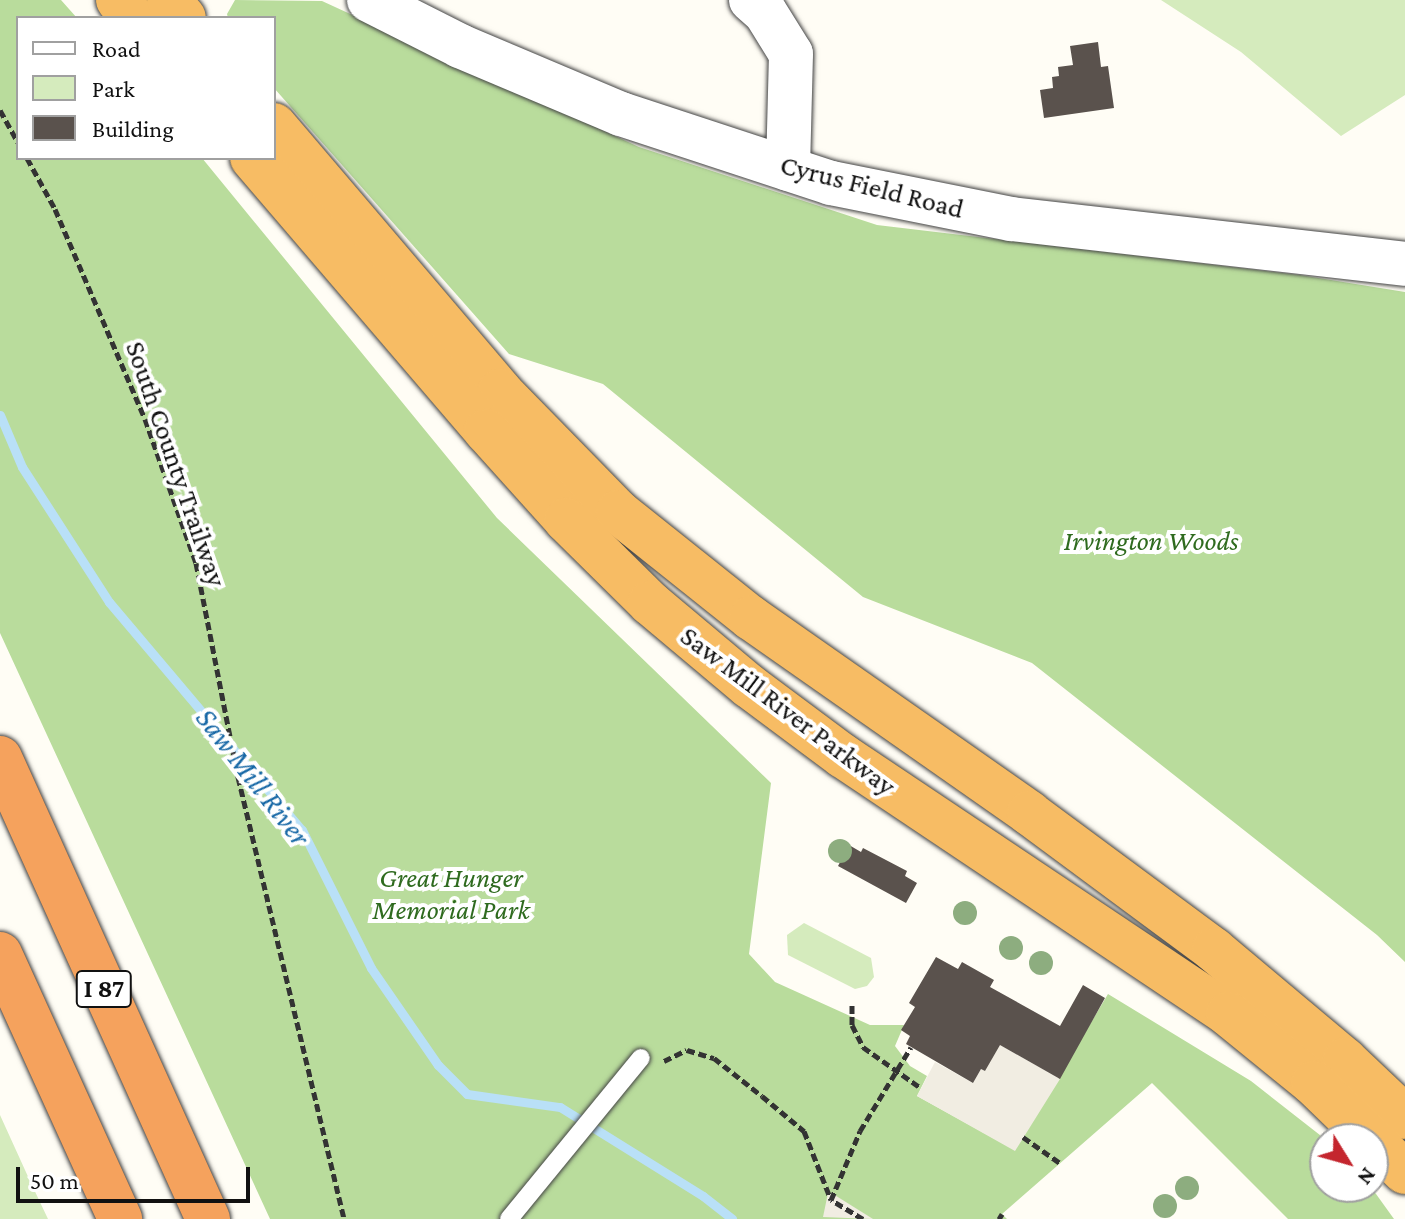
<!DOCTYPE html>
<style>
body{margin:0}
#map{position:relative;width:1405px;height:1219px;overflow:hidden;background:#fffdf5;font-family:"Crimson Pro",serif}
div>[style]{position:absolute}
.green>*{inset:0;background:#d5ebbd}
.forest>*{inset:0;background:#b9dc9c}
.plaza>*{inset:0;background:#f1ede2}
.stream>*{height:9px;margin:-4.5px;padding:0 4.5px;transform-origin:4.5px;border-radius:4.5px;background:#b9e0f7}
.building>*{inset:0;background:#5a524d}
.path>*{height:5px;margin-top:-2.5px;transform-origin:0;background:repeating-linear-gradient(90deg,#333 0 8px,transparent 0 12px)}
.roads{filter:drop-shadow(0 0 2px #444) drop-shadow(0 0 2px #444)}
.service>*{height:18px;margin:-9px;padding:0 9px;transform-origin:9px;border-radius:9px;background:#fff}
.tertiary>*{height:44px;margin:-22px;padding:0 22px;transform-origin:22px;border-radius:22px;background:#fff}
.trunk>*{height:44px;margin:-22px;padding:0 22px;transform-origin:22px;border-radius:22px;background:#f7bc64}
.motorway>*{height:44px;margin:-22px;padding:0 22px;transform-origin:22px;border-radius:22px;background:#f5a25d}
.trees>*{width:24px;height:24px;margin:-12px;border-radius:50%;background:#8dad7f}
span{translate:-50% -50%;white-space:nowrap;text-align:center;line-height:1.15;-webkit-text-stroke:8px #fff;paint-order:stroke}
.shield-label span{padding:2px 6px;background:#fff;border:2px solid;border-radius:6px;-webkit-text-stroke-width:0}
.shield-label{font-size:26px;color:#111;font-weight:700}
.street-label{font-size:28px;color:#111}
.park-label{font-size:28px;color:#2f6b1f;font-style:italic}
.water-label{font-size:30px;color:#1768a6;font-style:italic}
.legend{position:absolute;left:16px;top:16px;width:260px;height:144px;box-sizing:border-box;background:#fff;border:2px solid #a0a0a0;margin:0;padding:10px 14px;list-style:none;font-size:24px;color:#111}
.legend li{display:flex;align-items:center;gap:16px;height:40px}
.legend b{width:40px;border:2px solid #a0a0a0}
.north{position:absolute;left:1309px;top:1123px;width:80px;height:80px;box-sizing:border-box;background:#fff;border:2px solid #a0a0a0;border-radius:50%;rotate:127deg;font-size:22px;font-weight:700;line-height:32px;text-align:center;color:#111}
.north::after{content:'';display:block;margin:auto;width:28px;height:36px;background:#c4262e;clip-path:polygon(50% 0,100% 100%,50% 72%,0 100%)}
.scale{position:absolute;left:16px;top:1167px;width:234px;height:36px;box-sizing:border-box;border:4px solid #111;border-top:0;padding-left:10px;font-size:24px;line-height:28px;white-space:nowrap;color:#111;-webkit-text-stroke:6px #fff;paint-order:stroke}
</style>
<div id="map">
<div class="green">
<div style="clip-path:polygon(1161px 0,1405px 0,1405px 95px,1341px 136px,1241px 52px)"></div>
<div style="clip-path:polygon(804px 923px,871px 958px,874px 977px,867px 986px,855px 989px,788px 955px,787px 935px)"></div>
<div style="clip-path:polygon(0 1115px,30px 1181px,48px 1219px,0 1219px)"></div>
</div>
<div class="forest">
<div style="clip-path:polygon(0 0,61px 0,77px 18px,18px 18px,18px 158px,202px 158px,497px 518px,771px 783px,749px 954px,775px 982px,870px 1025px,904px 1025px,895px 1046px,910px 1066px,927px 1076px,917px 1096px,1015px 1150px,1108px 994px,1251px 1081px,1325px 1139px,1325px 1187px,1371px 1187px,1394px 1219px,1288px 1219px,1152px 1083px,1002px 1214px,1007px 1219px,270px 1219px,0 633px)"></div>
<div style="clip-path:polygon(235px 0,322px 1px,639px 147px,877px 225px,1300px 275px,1405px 292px,1405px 962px,1377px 935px,1032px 663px,863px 597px,603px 384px,509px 354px,274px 88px,274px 18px,228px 18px,227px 14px)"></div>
</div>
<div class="plaza">
<div style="clip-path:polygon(997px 1043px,1060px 1079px,1015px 1151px,917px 1096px,935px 1062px,973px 1083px,981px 1069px,985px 1071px)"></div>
<div style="clip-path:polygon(828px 1193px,833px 1194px,873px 1219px,823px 1217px)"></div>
</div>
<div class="stream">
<div style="left:0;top:415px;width:56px;rotate:67.1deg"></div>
<div style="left:22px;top:467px;width:161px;rotate:57.2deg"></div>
<div style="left:109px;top:602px;width:299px;rotate:49.8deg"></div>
<div style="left:302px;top:830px;width:154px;rotate:63.4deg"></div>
<div style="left:371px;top:968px;width:118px;rotate:55.4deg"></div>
<div style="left:438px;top:1065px;width:41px;rotate:45deg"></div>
<div style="left:467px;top:1094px;width:94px;rotate:8deg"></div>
<div style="left:560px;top:1107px;width:168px;rotate:31.9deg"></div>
<div style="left:703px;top:1196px;width:37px;rotate:38deg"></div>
</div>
<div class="building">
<div style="clip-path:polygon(1098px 42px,1101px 67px,1108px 66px,1114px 108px,1044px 118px,1040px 90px,1053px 88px,1052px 77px,1059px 76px,1058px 67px,1073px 65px,1070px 46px)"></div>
<div style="clip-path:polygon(849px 845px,861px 852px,863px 848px,907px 871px,905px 876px,917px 883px,906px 903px,838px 866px)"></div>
<div style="clip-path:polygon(936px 957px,958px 969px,962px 962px,994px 980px,990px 987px,1060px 1026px,1083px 985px,1105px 998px,1060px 1079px,1000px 1045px,985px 1071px,981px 1069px,973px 1083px,906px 1044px,910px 1036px,901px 1030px,915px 1007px,909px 1003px)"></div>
</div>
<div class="path">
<div style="left:0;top:110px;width:37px;rotate:61deg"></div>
<div style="left:27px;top:158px;width:58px;rotate:61.2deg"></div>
<div style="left:55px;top:209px;width:228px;rotate:66.8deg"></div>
<div style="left:145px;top:419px;width:153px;rotate:70.5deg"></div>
<div style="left:196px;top:563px;width:218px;rotate:78.9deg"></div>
<div style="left:238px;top:777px;width:455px;rotate:76.5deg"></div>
<div style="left:852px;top:1005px;width:20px;rotate:90deg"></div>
<div style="left:852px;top:1025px;width:25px;rotate:63deg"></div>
<div style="left:863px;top:1047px;width:71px;rotate:35.3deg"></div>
<div style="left:664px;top:1061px;width:25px;rotate:-26deg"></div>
<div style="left:687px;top:1050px;width:28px;rotate:17deg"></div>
<div style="left:714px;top:1058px;width:61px;rotate:38.4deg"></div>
<div style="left:762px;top:1096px;width:55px;rotate:39.8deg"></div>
<div style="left:804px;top:1131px;width:74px;rotate:68.6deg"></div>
<div style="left:1023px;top:1137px;width:45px;rotate:35.1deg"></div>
<div style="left:863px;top:1219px;width:37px;rotate:-149deg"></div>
<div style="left:831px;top:1200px;width:75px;rotate:-67.2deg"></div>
<div style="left:860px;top:1131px;width:98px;rotate:-58.7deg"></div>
<div style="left:999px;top:1219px;width:6px;rotate:-59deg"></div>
</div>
<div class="roads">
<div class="service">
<div style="left:509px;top:1219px;width:208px;rotate:-50.7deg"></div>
</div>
<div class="tertiary">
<div style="left:369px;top:0;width:102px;rotate:26.8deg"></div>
<div style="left:460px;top:46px;width:175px;rotate:22.9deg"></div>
<div style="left:621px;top:114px;width:221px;rotate:18.2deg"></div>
<div style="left:831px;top:183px;width:184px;rotate:11.3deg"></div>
<div style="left:1011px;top:219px;width:397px;rotate:6.5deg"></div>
<div style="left:751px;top:0;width:18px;rotate:41deg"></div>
<div style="left:765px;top:12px;width:49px;rotate:58.2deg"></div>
<div style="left:791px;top:54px;width:115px;rotate:91.5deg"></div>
</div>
<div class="trunk">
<div style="left:118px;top:0;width:23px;rotate:50deg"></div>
<div style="left:169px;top:0;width:23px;rotate:50deg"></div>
<div style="left:274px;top:125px;width:349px;rotate:49.6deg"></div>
<div style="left:500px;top:391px;width:169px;rotate:45.7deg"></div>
<div style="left:618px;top:512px;width:170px;rotate:38.6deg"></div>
<div style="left:751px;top:618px;width:340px;rotate:35deg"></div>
<div style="left:1029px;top:813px;width:230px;rotate:36.5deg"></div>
<div style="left:1214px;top:950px;width:171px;rotate:40deg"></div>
<div style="left:1345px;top:1060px;width:83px;rotate:43.5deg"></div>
<div style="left:252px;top:158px;width:360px;rotate:49.4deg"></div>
<div style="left:486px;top:431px;width:120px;rotate:48deg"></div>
<div style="left:566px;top:520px;width:118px;rotate:44.7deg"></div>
<div style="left:650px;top:603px;width:129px;rotate:40deg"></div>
<div style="left:749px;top:686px;width:117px;rotate:36.7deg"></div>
<div style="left:843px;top:756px;width:463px;rotate:33.8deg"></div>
<div style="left:1228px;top:1014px;width:109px;rotate:39.1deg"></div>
<div style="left:1313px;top:1083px;width:128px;rotate:44.1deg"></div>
</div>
<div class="motorway">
<div style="left:0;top:758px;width:506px;rotate:65.72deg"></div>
<div style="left:0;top:954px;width:291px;rotate:65.6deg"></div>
</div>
</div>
<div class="trees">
<div style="left:840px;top:851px"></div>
<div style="left:965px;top:913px"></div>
<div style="left:1011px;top:948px"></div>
<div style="left:1041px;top:963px"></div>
<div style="left:1187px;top:1188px"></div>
<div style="left:1165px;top:1206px"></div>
</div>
<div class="shield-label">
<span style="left:104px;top:989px">I 87</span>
</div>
<div class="street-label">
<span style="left:872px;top:187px;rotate:14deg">Cyrus Field Road</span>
<span style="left:176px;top:464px;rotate:71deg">South County Trailway</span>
<span style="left:788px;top:711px;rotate:37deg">Saw Mill River Parkway</span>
</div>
<div class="park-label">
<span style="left:1151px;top:541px">Irvington Woods</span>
<span style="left:451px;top:894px">Great Hunger<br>Memorial Park</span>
</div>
<div class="water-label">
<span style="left:253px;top:777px;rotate:52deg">Saw Mill River</span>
</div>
<ul class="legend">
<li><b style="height:10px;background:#fff"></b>Road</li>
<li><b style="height:22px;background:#d5ebbd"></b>Park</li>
<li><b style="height:22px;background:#5a524d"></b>Building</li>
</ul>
<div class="north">N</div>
<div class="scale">50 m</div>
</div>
